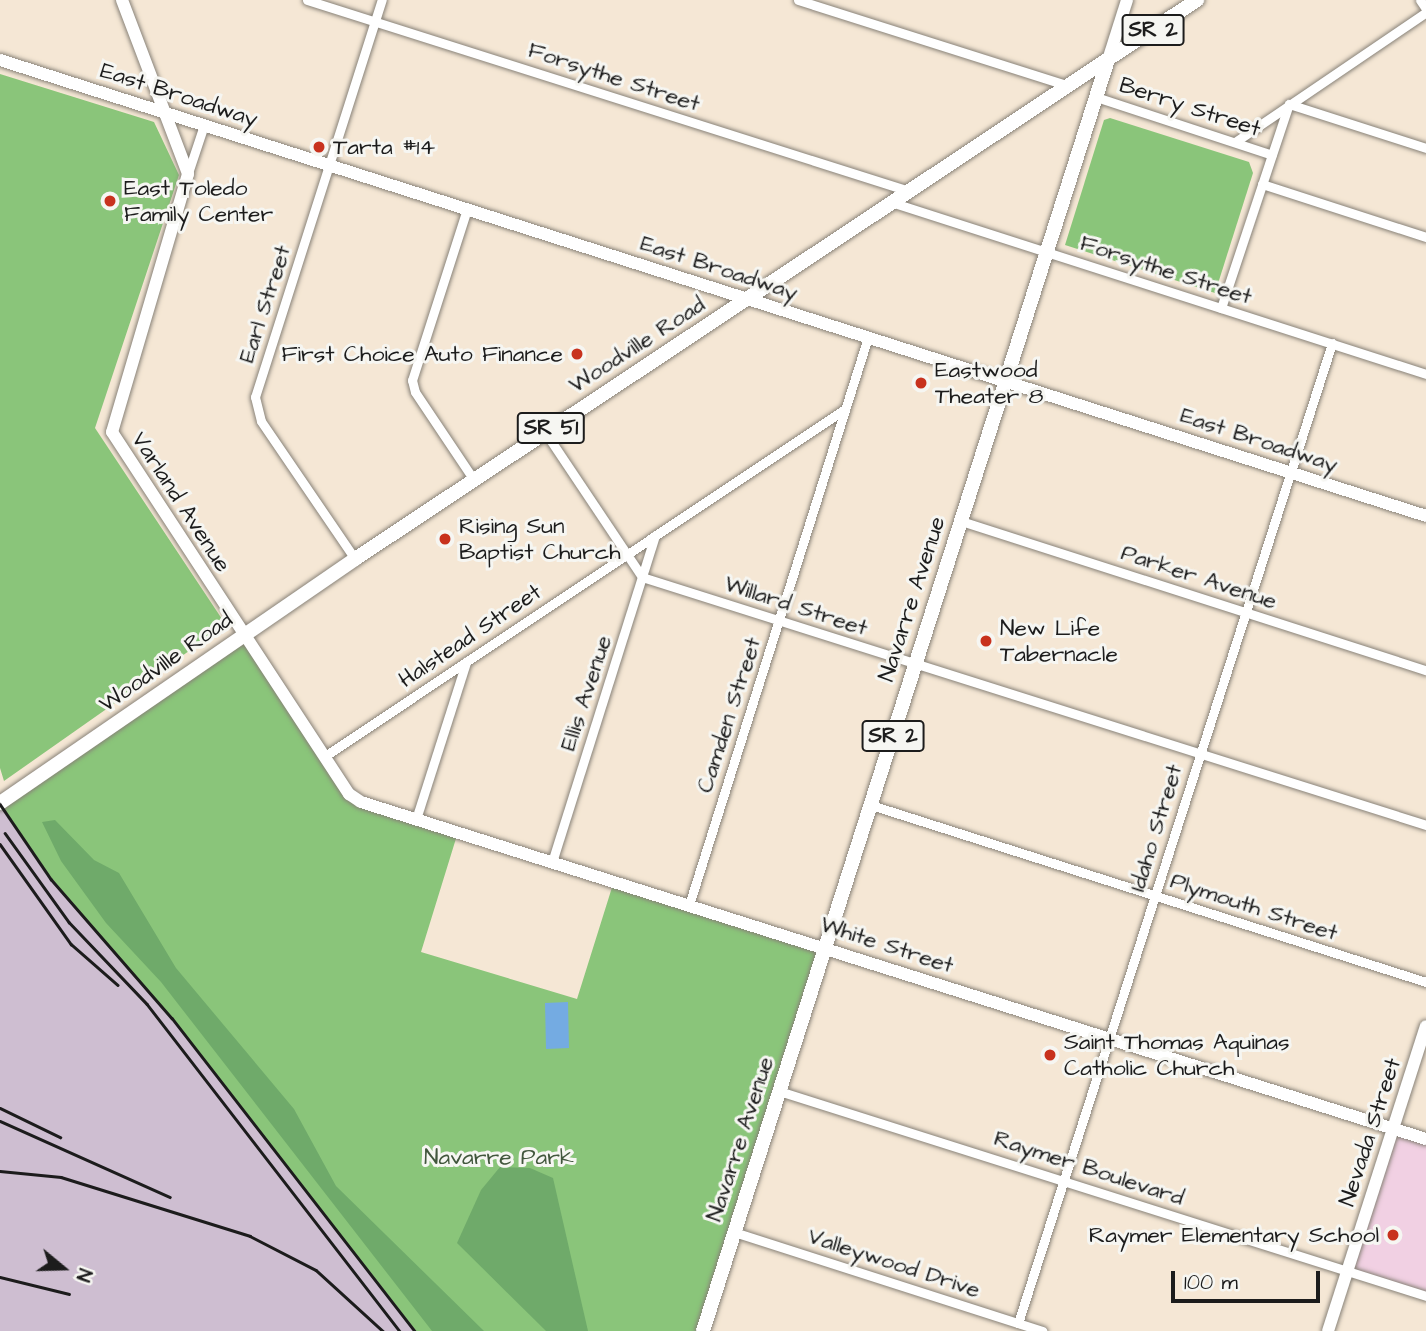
<!DOCTYPE html>
<style>
body{margin:0}
#map{position:relative;width:1426px;height:1331px;overflow:hidden;background:#f5e7d5;font-family:"Architects Daughter",sans-serif}
div>[style]{position:absolute}
.built>*{inset:0;background:#f1d0e3}
.industrial>*{inset:0;background:#cebed1}
.green>*{inset:0;background:#8ac57a}
.forest>*{inset:0;background:#6faa6a}
.water>*{inset:0;background:#74abe2}
.roads{filter:drop-shadow(0 0 2px #888278) drop-shadow(0 0 2px #888278)}
.street>*{height:9px;margin:-4.5px;padding:0 4.5px;transform-origin:4.5px;border-radius:4.5px;background:#fff}
.secondary>*{height:12px;margin:-6px;padding:0 6px;transform-origin:6px;border-radius:6px;background:#fff}
.primary>*{height:14px;margin:-7px;padding:0 7px;transform-origin:7px;border-radius:7px;background:#fff}
.rail>*{height:2.5px;margin:-1.25px;padding:0 1.25px;transform-origin:1.25px;border-radius:1.25px;background:#1c1c1c}
.dots>*{width:19px;height:19px;translate:-50% -50%;box-sizing:border-box;border:4px solid #f6f6f2;border-radius:50%}
span{translate:-50% -50%;white-space:nowrap;text-align:center;line-height:1.15;-webkit-text-stroke:6px #f6f6f2;paint-order:stroke}
.shield-label span{padding:2px 5px;background:#f6f6f2;border:2px solid;border-radius:5px;-webkit-text-stroke-width:0}
.shield-label{font-size:21px;color:#1c1c1c;font-weight:700}
.street-label{font-size:23px;color:#1c1c1c}
.poi-label{font-size:23px;color:#1c1c1c}
.left{translate:0 -50%;text-align:left}
.right{translate:-100% -50%;text-align:right}
.park-label{font-size:23px;color:#42573d}
.north{position:absolute;left:28px;top:1233px;width:70px;height:70px;-webkit-text-stroke:5px #f6f6f2;paint-order:stroke;rotate:109deg;font-size:19px;font-weight:700;line-height:28px;text-align:center;color:#1c1c1c}
.north::after{content:'';display:block;margin:auto;width:24px;height:32px;background:#1c1c1c;clip-path:polygon(50% 0,100% 100%,50% 72%,0 100%)}
.scale{position:absolute;left:1171px;top:1271px;width:149px;height:32px;box-sizing:border-box;border:4px solid #1c1c1c;border-top:0;padding-left:9px;font-size:21px;line-height:24px;white-space:nowrap;color:#1c1c1c;-webkit-text-stroke:5px #f6f6f2;paint-order:stroke}
</style>
<div id="map">
<div class="built">
<div style="clip-path:polygon(1393px 1128px,1426px 1139px,1426px 1296px,1348px 1270px)"></div>
</div>
<div class="industrial">
<div style="clip-path:polygon(0 803px,40px 865px,172px 1018px,418px 1331px,0 1331px)"></div>
</div>
<div class="green">
<div style="clip-path:polygon(0 74px,154px 122px,179px 175px,95px 428px,226px 625px,4px 781px,0 768px)"></div>
<div style="clip-path:polygon(1110px 118px,1249px 162px,1253px 173px,1215px 293px,1065px 245px,1104px 120px)"></div>
<div style="clip-path:polygon(244px 636px,349px 794px,458px 832px,421px 952px,577px 999px,614px 881px,825px 947px,703px 1331px,416px 1331px,172px 1018px,40px 865px,0 803px)"></div>
</div>
<div class="forest">
<div style="clip-path:polygon(55px 820px,94px 860px,119px 873px,176px 968px,294px 1109px,336px 1186px,484px 1331px,432px 1331px,161px 982px,106px 923px,61px 861px,42px 822px)"></div>
<div style="clip-path:polygon(500px 1167px,530px 1168px,553px 1178px,588px 1331px,546px 1331px,457px 1243px,481px 1190px)"></div>
</div>
<div class="water">
<div style="clip-path:polygon(568px 1002px,569px 1048px,546px 1049px,545px 1003px)"></div>
</div>
<div class="roads">
<div class="street">
<div style="left:307px;top:0;width:632px;rotate:17.6deg"></div>
<div style="left:798px;top:0;width:284px;rotate:17.6deg"></div>
<div style="left:1420px;top:0;width:11px;rotate:56deg"></div>
<div style="left:1096px;top:97px;width:185px;rotate:18.2deg"></div>
<div style="left:1289px;top:104px;width:144px;rotate:17.8deg"></div>
<div style="left:1235px;top:142px;width:231px;rotate:-34.2deg"></div>
<div style="left:188px;top:173px;width:51px;rotate:-71.6deg"></div>
<div style="left:1262px;top:184px;width:172px;rotate:17.9deg"></div>
<div style="left:894px;top:203px;width:559px;rotate:17.82deg"></div>
<div style="left:467px;top:209px;width:180px;rotate:107.8deg"></div>
<div style="left:412px;top:380px;width:12px;rotate:76deg"></div>
<div style="left:415px;top:392px;width:106px;rotate:56.2deg"></div>
<div style="left:1221px;top:308px;width:215px;rotate:-71.6deg"></div>
<div style="left:545px;top:432px;width:174px;rotate:56.2deg"></div>
<div style="left:642px;top:577px;width:822px;rotate:17.55deg"></div>
<div style="left:961px;top:521px;width:488px;rotate:17.8deg"></div>
<div style="left:355px;top:559px;width:167px;rotate:-124.3deg"></div>
<div style="left:261px;top:421px;width:25px;rotate:-104deg"></div>
<div style="left:255px;top:397px;width:417px;rotate:-72.3deg"></div>
<div style="left:325px;top:756px;width:625px;rotate:-33.72deg"></div>
<div style="left:871px;top:805px;width:583px;rotate:17.69deg"></div>
<div style="left:416px;top:819px;width:165px;rotate:-72.3deg"></div>
<div style="left:552px;top:862px;width:342px;rotate:-72.5deg"></div>
<div style="left:689px;top:905px;width:596px;rotate:-72.51deg"></div>
<div style="left:779px;top:1091px;width:679px;rotate:17.58deg"></div>
<div style="left:734px;top:1232px;width:324px;rotate:17.8deg"></div>
<div style="left:1018px;top:1323px;width:1029px;rotate:-72.23deg"></div>
</div>
<div class="secondary">
<div style="left:122px;top:0;width:186px;rotate:69.2deg"></div>
<div style="left:188px;top:174px;width:269px;rotate:106.4deg"></div>
<div style="left:112px;top:432px;width:433px;rotate:56.8deg"></div>
<div style="left:349px;top:794px;width:14px;rotate:34deg"></div>
<div style="left:361px;top:802px;width:1117px;rotate:17.56deg"></div>
<div style="left:0;top:60px;width:1497px;rotate:17.73deg"></div>
<div style="left:1108px;top:60px;width:63px;rotate:-72.4deg"></div>
<div style="left:1328px;top:1331px;width:320px;rotate:-72.2deg"></div>
</div>
<div class="primary">
<div style="left:0;top:803px;width:431px;rotate:-34.5deg"></div>
<div style="left:355px;top:559px;width:1011px;rotate:-33.58deg"></div>
<div style="left:703px;top:1331px;width:1334px;rotate:-72.33deg"></div>
</div>
</div>
<div class="rail">
<div style="left:0;top:804px;width:91px;rotate:55.8deg"></div>
<div style="left:51px;top:879px;width:184px;rotate:49deg"></div>
<div style="left:172px;top:1018px;width:396px;rotate:52.2deg"></div>
<div style="left:5px;top:833px;width:110px;rotate:54.3deg"></div>
<div style="left:69px;top:922px;width:113px;rotate:46.4deg"></div>
<div style="left:147px;top:1004px;width:413px;rotate:52.3deg"></div>
<div style="left:0;top:844px;width:123px;rotate:54.6deg"></div>
<div style="left:71px;top:944px;width:62px;rotate:41.1deg"></div>
<div style="left:0;top:1108px;width:67px;rotate:25.8deg"></div>
<div style="left:0;top:1121px;width:186px;rotate:24.1deg"></div>
<div style="left:0;top:1171px;width:61px;rotate:5.6deg"></div>
<div style="left:61px;top:1177px;width:198px;rotate:17.3deg"></div>
<div style="left:250px;top:1236px;width:74px;rotate:27.3deg"></div>
<div style="left:316px;top:1270px;width:91px;rotate:42.3deg"></div>
<div style="left:0;top:1277px;width:71px;rotate:13.8deg"></div>
</div>
<div class="dots">
<div style="left:319px;top:147px;background:#c8321e"></div>
<div style="left:110px;top:201px;background:#c8321e"></div>
<div style="left:577px;top:354px;background:#c8321e"></div>
<div style="left:921px;top:383px;background:#c8321e"></div>
<div style="left:445px;top:539px;background:#c8321e"></div>
<div style="left:986px;top:641px;background:#c8321e"></div>
<div style="left:1050px;top:1055px;background:#c8321e"></div>
<div style="left:1393px;top:1235px;background:#c8321e"></div>
</div>
<div class="shield-label">
<span style="left:1153px;top:30px">SR 2</span>
<span style="left:551px;top:428px">SR 51</span>
<span style="left:893px;top:736px">SR 2</span>
</div>
<div class="street-label">
<span style="left:614px;top:77px;rotate:18deg">Forsythe Street</span>
<span style="left:179px;top:95px;rotate:18deg">East Broadway</span>
<span style="left:1190px;top:107px;rotate:18deg">Berry Street</span>
<span style="left:719px;top:268px;rotate:18deg">East Broadway</span>
<span style="left:1166px;top:270px;rotate:18deg">Forsythe Street</span>
<span style="left:265px;top:304px;rotate:-72deg">Earl Street</span>
<span style="left:637px;top:345px;rotate:-33deg">Woodville Road</span>
<span style="left:1259px;top:440px;rotate:18deg">East Broadway</span>
<span style="left:181px;top:502px;rotate:57deg">Varland Avenue</span>
<span style="left:1199px;top:577px;rotate:18deg">Parker Avenue</span>
<span style="left:912px;top:599px;rotate:-72deg">Navarre Avenue</span>
<span style="left:796px;top:606px;rotate:18deg">Willard Street</span>
<span style="left:470px;top:636px;rotate:-34deg">Halstead Street</span>
<span style="left:166px;top:662px;rotate:-35deg">Woodville Road</span>
<span style="left:586px;top:693px;rotate:-72deg">Ellis Avenue</span>
<span style="left:729px;top:715px;rotate:-72deg">Camden Street</span>
<span style="left:1156px;top:828px;rotate:-73deg">Idaho Street</span>
<span style="left:1254px;top:907px;rotate:18deg">Plymouth Street</span>
<span style="left:887px;top:945px;rotate:18deg">White Street</span>
<span style="left:1370px;top:1132px;rotate:-72deg">Nevada Street</span>
<span style="left:740px;top:1139px;rotate:-72deg">Navarre Avenue</span>
<span style="left:1089px;top:1168px;rotate:18deg">Raymer Boulevard</span>
<span style="left:894px;top:1263px;rotate:18deg">Valleywood Drive</span>
</div>
<div class="poi-label">
<span class="left" style="left:333px;top:147px">Tarta #14</span>
<span class="left" style="left:124px;top:201px">East Toledo<br>Family Center</span>
<span class="right" style="left:563px;top:354px">First Choice Auto Finance</span>
<span class="left" style="left:935px;top:383px">Eastwood<br>Theater 8</span>
<span class="left" style="left:459px;top:539px">Rising Sun<br>Baptist Church</span>
<span class="left" style="left:1000px;top:641px">New Life<br>Tabernacle</span>
<span class="left" style="left:1064px;top:1055px">Saint Thomas Aquinas<br>Catholic Church</span>
<span class="right" style="left:1379px;top:1235px">Raymer Elementary School</span>
</div>
<div class="park-label">
<span style="left:499px;top:1157px">Navarre Park</span>
</div>
<div class="north">N</div>
<div class="scale">100 m</div>
</div>
